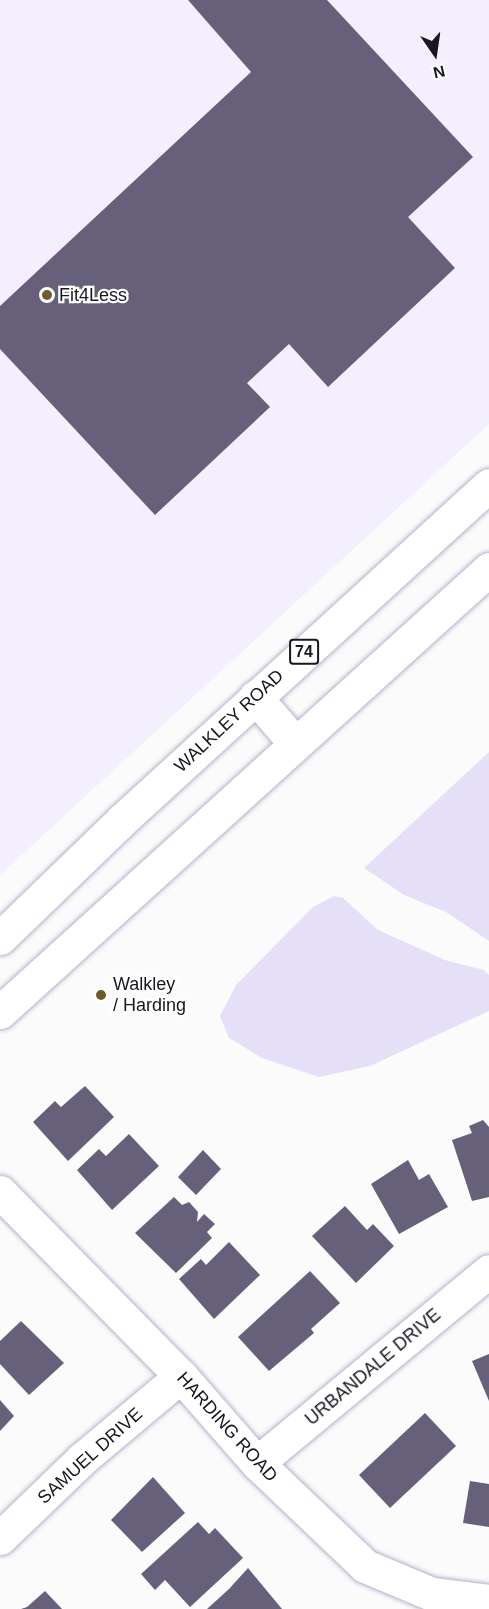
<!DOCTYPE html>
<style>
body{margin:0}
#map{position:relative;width:489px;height:1609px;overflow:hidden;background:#fbfbfb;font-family:Helvetica,sans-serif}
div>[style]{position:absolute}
.built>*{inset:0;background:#f3effe}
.green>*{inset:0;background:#e5dff7}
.building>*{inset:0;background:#67607b}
.roads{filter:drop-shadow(0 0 2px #b8b0ce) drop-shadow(0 0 2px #b8b0ce)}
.minor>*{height:33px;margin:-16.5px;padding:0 16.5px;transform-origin:16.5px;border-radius:16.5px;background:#fff}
.major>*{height:33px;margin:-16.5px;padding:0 16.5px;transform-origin:16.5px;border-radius:16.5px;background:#fff}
.dots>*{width:16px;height:16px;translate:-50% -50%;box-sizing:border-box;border:3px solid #fff;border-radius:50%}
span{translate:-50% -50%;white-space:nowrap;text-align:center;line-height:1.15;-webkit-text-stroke:4.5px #fff;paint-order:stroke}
.shield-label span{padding:2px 4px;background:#fff;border:2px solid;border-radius:4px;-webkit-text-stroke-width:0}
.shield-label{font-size:16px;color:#191620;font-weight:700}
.poi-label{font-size:18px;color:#191620}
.left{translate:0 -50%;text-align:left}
.street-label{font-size:18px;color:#191620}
.north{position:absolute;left:405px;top:24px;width:60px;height:60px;-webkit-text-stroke:4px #fff;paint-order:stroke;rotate:167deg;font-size:16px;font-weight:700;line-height:24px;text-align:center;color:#191620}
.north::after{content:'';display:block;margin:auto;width:21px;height:27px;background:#191620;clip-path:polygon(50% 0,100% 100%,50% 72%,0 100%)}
</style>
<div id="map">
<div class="built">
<div style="clip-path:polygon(0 0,489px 0,489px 424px,0 875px)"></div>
</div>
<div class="green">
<div style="clip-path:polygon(489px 752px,489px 941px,446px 912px,404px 895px,364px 868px)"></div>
<div style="clip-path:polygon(334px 896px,343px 898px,378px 930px,445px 960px,484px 970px,489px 975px,489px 1011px,370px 1066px,319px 1077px,262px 1058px,229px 1038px,220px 1016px,236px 985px,313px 907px)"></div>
</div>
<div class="building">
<div style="clip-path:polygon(188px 0,327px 0,473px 157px,408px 217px,455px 268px,328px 387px,289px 344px,247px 383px,270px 407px,155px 515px,0 349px,0 306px,251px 72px)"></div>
<div style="clip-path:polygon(85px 1086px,114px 1117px,68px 1161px,33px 1122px,55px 1101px,61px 1107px)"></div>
<div style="clip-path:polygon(483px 1120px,489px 1127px,489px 1197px,472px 1201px,452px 1140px,472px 1133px,469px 1126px)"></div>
<div style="clip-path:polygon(129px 1134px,159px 1166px,112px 1210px,77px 1170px,99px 1149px,106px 1156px)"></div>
<div style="clip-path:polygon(203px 1150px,221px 1169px,196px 1195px,178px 1177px)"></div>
<div style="clip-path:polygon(408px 1160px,419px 1180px,429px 1174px,448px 1207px,399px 1234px,371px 1184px)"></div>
<div style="clip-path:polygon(174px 1197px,182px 1205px,189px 1202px,198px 1212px,197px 1222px,204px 1214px,215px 1224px,207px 1232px,212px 1238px,176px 1273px,135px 1233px)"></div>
<div style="clip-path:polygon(345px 1206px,367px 1230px,373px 1224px,394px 1246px,356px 1283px,312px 1236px)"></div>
<div style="clip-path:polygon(229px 1242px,260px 1275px,214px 1319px,179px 1279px,201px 1259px,206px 1265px)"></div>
<div style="clip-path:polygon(310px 1271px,340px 1303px,311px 1329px,314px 1333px,269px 1371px,238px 1337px)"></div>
<div style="clip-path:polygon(21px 1321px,64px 1363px,29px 1395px,0 1364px,0 1341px)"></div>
<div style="clip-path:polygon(489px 1354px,489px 1401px,472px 1361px)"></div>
<div style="clip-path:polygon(0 1400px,14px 1416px,0 1431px)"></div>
<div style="clip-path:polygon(425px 1413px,456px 1446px,390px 1508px,359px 1475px)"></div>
<div style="clip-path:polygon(153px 1477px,185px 1513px,142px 1552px,111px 1520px)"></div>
<div style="clip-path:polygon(470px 1481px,489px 1484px,489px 1527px,463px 1523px)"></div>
<div style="clip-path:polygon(198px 1522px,209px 1534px,215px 1528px,243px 1558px,190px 1607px,165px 1580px,155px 1590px,141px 1574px)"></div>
<div style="clip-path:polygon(248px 1568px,282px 1609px,207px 1609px,229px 1589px)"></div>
<div style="clip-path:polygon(45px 1591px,62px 1609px,21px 1609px,27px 1607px)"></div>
</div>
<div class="roads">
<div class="minor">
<div style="left:0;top:1192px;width:258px;rotate:45.5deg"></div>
<div style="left:181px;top:1376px;width:116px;rotate:48.9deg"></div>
<div style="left:257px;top:1463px;width:149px;rotate:43.6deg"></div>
<div style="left:365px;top:1566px;width:73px;rotate:22.7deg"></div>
<div style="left:432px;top:1594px;width:57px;rotate:7deg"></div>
<div style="left:257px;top:1463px;width:301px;rotate:-39.6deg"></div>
<div style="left:0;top:1538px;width:114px;rotate:-43.9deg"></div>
<div style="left:82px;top:1459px;width:129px;rotate:-40deg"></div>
</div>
<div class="major">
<div style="left:255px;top:697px;width:61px;rotate:49deg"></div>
<div style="left:0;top:938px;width:168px;rotate:-44deg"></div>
<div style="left:121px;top:821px;width:498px;rotate:-42.4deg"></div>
<div style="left:0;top:1012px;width:660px;rotate:-42.17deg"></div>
</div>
</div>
<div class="dots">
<div style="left:47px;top:295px;background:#6f5b2a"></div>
<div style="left:101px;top:995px;background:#6f5b2a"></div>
</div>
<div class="shield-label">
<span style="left:304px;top:652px">74</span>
</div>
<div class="poi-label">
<span class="left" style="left:59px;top:295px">Fit4Less</span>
<span class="left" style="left:113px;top:995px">Walkley<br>/ Harding</span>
</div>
<div class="street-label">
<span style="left:229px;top:721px;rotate:-43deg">WALKLEY ROAD</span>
<span style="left:373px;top:1367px;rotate:-40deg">URBANDALE DRIVE</span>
<span style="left:227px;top:1427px;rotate:48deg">HARDING ROAD</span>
<span style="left:90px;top:1456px;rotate:-42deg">SAMUEL DRIVE</span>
</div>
<div class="north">N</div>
</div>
